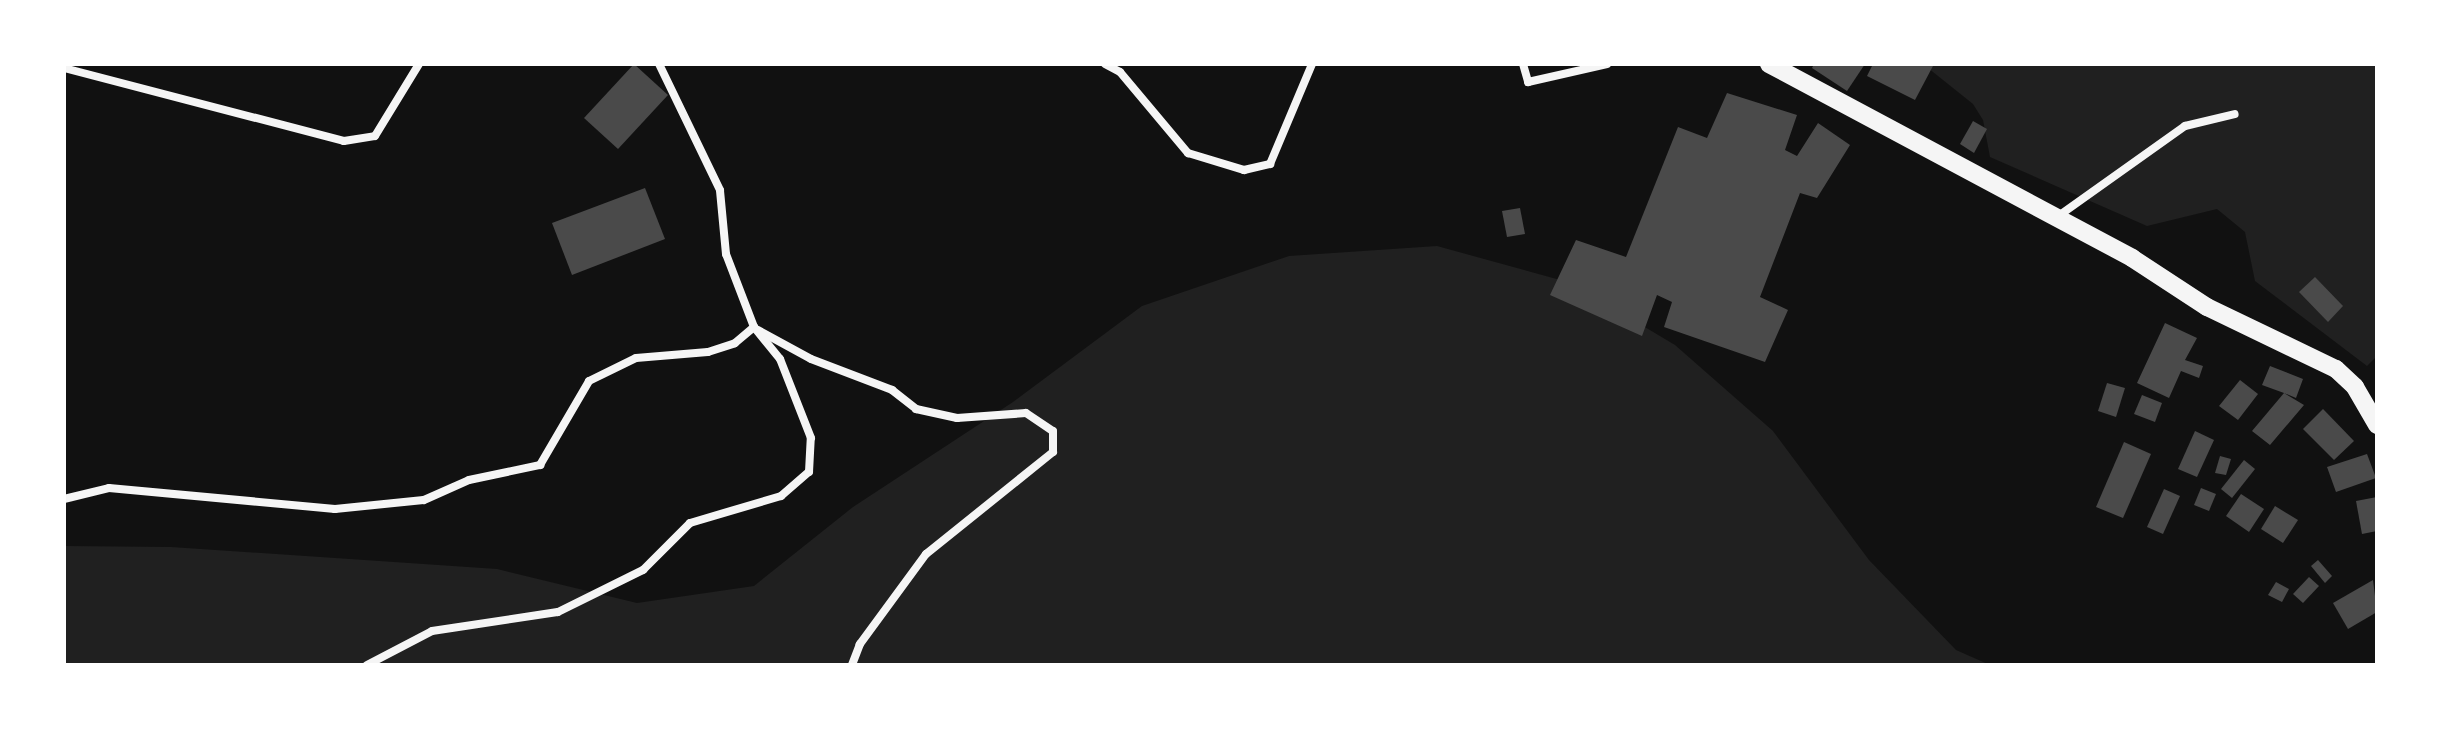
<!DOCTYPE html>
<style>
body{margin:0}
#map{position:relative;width:2441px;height:729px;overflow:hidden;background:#111;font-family:Overpass,sans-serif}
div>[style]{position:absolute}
.green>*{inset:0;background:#202020}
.building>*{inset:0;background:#4a4a4a}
.minor>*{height:8px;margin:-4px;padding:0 4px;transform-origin:4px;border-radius:4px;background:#f5f5f5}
.primary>*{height:18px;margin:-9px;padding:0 9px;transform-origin:9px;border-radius:9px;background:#f5f5f5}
span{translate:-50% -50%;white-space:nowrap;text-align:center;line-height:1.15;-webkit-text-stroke:8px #fff;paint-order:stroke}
.frame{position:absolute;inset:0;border:66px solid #fff;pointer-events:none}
</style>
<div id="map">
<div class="green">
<div style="clip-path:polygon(1923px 64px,2377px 64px,2377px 356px,2367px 366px,2255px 281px,2245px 232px,2217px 209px,2147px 226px,1990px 157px,1983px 120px,1973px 104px)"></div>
<div style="clip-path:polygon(1437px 246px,1571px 283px,1675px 345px,1773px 431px,1869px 560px,1956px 650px,1990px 665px,64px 665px,64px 546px,171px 547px,497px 569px,637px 603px,754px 586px,853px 507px,1013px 402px,1142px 306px,1289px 256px)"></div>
</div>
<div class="building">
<div style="clip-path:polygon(634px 64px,668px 95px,618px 149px,584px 118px)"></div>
<div style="clip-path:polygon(1814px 64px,1865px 64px,1847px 91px,1812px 68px)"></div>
<div style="clip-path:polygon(1873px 64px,1934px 64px,1915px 100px,1867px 76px)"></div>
<div style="clip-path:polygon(1727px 93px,1797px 115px,1785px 150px,1797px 156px,1818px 123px,1850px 145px,1817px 198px,1800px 193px,1760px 297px,1788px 310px,1765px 362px,1664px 327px,1672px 302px,1657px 295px,1642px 336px,1550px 295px,1576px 240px,1626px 257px,1678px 127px,1707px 138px)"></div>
<div style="clip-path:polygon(1973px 121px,1987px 129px,1974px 153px,1960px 144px)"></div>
<div style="clip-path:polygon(645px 188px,665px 239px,572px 275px,552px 223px)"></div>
<div style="clip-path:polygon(1520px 208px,1525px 234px,1507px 237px,1502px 211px)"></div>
<div style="clip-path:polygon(2315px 277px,2343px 306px,2328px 322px,2299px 292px)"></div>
<div style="clip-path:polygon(2165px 323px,2197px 338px,2185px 360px,2203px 366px,2199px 378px,2181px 371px,2169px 398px,2137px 383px)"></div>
<div style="clip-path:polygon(2270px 366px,2303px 379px,2296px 398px,2284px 393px,2304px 405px,2270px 445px,2252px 431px,2284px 393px,2262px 385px)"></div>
<div style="clip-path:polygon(2240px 380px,2258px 394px,2238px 420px,2219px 406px)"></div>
<div style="clip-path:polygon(2107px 383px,2125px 388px,2116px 417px,2098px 411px)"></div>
<div style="clip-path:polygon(2142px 395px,2162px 403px,2155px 422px,2134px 414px)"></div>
<div style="clip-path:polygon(2323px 409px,2354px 441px,2334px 460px,2303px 429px)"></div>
<div style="clip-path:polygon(2195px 431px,2214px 440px,2197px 477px,2178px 469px)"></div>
<div style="clip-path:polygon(2124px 442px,2151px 454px,2123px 518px,2096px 507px)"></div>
<div style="clip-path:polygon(2367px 454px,2376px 478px,2336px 492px,2327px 467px)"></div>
<div style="clip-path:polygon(2220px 456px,2231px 459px,2226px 475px,2215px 473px)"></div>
<div style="clip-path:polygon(2244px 460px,2255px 469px,2232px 498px,2221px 489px)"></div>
<div style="clip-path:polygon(2201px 488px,2216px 494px,2209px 511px,2194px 505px)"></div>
<div style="clip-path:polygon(2164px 489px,2180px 496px,2163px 534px,2147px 527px)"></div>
<div style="clip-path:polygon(2241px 494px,2264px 509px,2249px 532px,2226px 516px)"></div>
<div style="clip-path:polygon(2377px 497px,2377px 531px,2362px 534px,2356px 501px)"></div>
<div style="clip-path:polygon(2275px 506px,2298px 520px,2283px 543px,2261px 529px)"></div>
<div style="clip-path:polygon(2318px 560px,2332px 576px,2325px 583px,2311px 566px)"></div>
<div style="clip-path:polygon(2309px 577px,2319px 586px,2303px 603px,2293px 594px)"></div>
<div style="clip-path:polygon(2373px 580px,2377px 612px,2348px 629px,2333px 603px)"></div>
<div style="clip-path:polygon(2276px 582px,2289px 589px,2282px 602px,2268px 595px)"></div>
</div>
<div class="minor">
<div style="left:1105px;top:64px;width:17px;rotate:28deg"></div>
<div style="left:1120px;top:72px;width:106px;rotate:50deg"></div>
<div style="left:1188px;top:153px;width:59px;rotate:16.9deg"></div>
<div style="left:1244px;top:170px;width:27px;rotate:-13deg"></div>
<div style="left:1270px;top:164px;width:108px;rotate:-67.2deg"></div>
<div style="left:1523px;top:64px;width:19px;rotate:74deg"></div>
<div style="left:1528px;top:82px;width:81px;rotate:-12.8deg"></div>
<div style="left:64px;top:68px;width:289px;rotate:14.6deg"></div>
<div style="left:344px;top:141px;width:31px;rotate:-9deg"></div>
<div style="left:375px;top:136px;width:84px;rotate:-58.6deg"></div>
<div style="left:2057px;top:217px;width:157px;rotate:-35.4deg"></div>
<div style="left:2185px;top:126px;width:51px;rotate:-13.5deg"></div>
<div style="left:758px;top:330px;width:60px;rotate:28.7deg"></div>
<div style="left:811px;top:359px;width:87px;rotate:20.9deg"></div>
<div style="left:892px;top:390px;width:31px;rotate:38deg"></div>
<div style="left:916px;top:409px;width:42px;rotate:12.4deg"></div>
<div style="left:957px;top:418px;width:69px;rotate:-4.1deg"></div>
<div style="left:1026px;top:413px;width:32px;rotate:34deg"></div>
<div style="left:1053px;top:431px;width:21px;rotate:90deg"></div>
<div style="left:1053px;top:452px;width:163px;rotate:141.2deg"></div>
<div style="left:926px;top:554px;width:112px;rotate:126.3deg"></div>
<div style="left:860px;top:644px;width:22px;rotate:111deg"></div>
<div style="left:64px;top:499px;width:46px;rotate:-13.7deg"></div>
<div style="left:109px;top:488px;width:227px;rotate:5.3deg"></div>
<div style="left:335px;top:509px;width:89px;rotate:-5.8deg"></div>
<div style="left:424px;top:500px;width:49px;rotate:-24deg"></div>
<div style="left:469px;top:480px;width:73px;rotate:-11.9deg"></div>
<div style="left:540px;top:465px;width:97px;rotate:-59.7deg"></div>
<div style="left:589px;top:381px;width:52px;rotate:-26.1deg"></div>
<div style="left:636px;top:358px;width:72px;rotate:-4.8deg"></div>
<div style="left:708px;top:352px;width:28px;rotate:-18deg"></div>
<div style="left:735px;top:343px;width:25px;rotate:-40deg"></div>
<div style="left:754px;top:327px;width:78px;rotate:-111deg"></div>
<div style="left:726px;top:254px;width:64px;rotate:-95.4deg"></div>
<div style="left:720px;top:190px;width:140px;rotate:-115.8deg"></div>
<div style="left:367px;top:665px;width:73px;rotate:-27.6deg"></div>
<div style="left:432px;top:631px;width:127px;rotate:-8.6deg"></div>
<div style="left:558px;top:612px;width:95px;rotate:-26.3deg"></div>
<div style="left:643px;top:570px;width:66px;rotate:-45deg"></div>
<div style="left:690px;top:523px;width:95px;rotate:-16.5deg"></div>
<div style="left:781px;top:496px;width:37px;rotate:-41deg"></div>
<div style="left:809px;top:472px;width:34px;rotate:-87deg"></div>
<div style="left:811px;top:438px;width:85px;rotate:-111.4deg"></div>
<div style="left:780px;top:359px;width:41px;rotate:-129.1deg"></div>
</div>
<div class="primary">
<div style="left:1769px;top:64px;width:412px;rotate:28.1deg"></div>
<div style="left:2132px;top:258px;width:90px;rotate:33.2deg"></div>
<div style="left:2207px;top:307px;width:143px;rotate:25.7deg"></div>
<div style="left:2336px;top:369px;width:26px;rotate:43deg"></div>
<div style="left:2355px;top:387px;width:44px;rotate:59.9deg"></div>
</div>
<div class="frame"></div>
</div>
